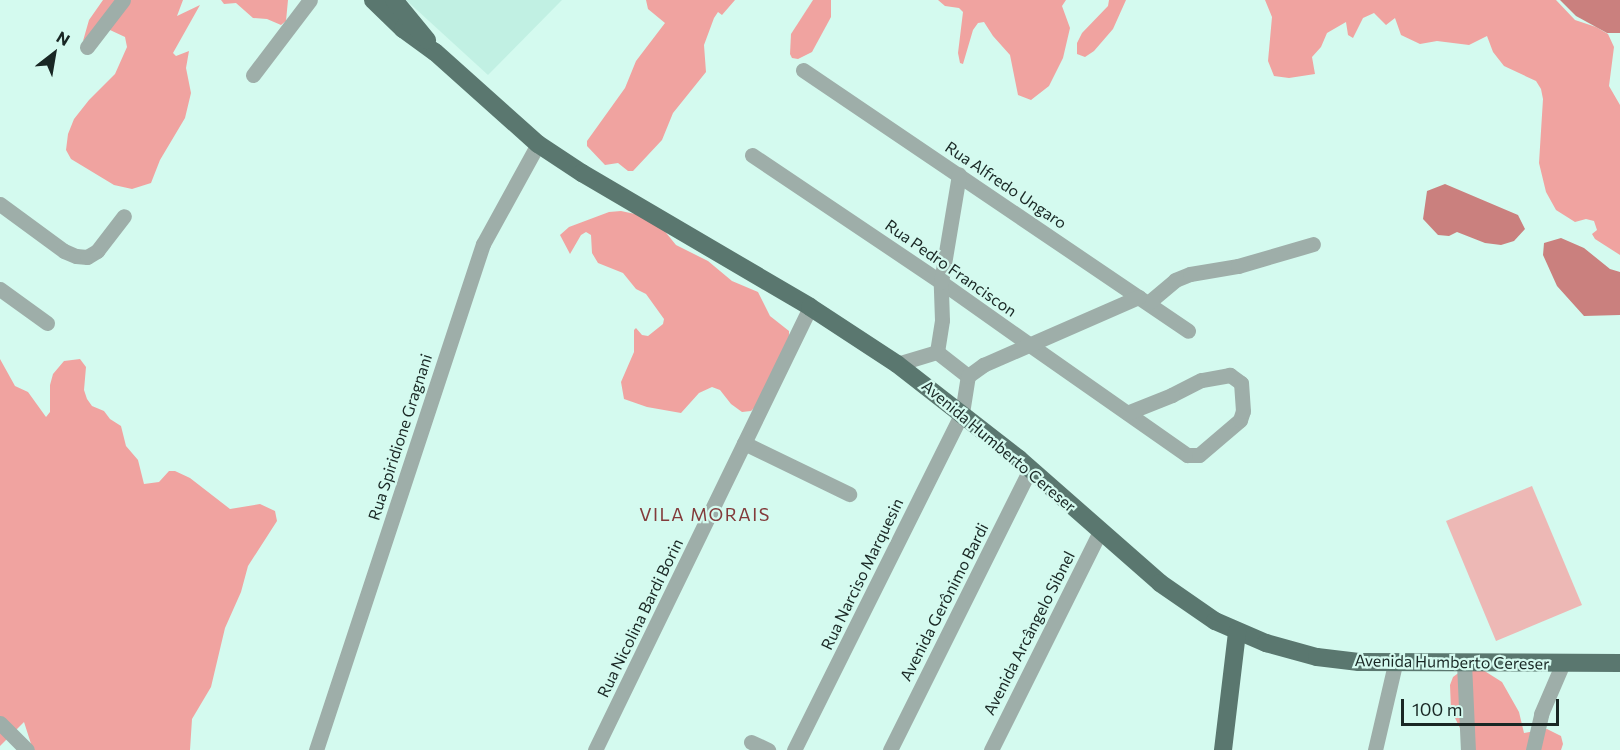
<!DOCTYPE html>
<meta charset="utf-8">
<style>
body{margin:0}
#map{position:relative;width:1620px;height:750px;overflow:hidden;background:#d4faef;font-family:Commissioner,sans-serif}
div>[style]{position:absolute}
.built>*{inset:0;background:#c1f0e3}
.green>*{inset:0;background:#edb8b5}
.forest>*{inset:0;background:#f0a3a0}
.water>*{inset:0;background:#ca807e}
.minor>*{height:15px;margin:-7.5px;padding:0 7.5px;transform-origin:7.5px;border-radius:7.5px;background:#9eaea9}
.major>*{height:18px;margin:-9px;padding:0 9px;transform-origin:9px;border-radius:9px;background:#5a776f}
span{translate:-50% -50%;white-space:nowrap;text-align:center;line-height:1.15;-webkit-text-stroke:4.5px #d4faef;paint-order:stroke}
.street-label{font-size:16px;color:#192724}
.neighbourhood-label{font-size:18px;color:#833b3b;letter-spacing:1.5px}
.north{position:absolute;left:24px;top:24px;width:60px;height:60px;-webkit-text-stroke:4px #d4faef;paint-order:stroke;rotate:31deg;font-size:16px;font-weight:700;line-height:24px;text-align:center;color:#192724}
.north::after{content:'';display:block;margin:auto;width:21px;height:27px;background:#192724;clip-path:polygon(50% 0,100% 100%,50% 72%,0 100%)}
.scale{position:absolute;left:1401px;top:699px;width:158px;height:27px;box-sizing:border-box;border:3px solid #192724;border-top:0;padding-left:8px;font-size:18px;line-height:21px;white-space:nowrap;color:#192724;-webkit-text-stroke:4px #d4faef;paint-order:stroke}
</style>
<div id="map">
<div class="built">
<div style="clip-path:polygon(406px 0,562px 0,488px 75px)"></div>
</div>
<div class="green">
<div style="clip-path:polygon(1532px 486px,1582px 605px,1496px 641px,1446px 521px)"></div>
</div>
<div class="forest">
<div style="clip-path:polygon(103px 0,183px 0,177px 16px,200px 5px,173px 53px,176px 56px,189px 51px,186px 68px,191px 93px,185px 118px,160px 160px,151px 183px,132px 189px,114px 185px,71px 159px,66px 150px,68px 134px,74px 119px,89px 100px,115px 74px,127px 47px,125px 37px,110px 30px,98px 31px,83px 41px,89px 20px)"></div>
<div style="clip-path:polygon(221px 0,288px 0,286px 21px,281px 25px,267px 19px,253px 18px,236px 3px,224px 4px)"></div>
<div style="clip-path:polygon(646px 0,735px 0,722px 15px,718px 12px,714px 18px,704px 45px,706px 72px,673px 113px,662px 140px,633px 171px,628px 171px,618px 163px,605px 165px,587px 146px,587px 141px,625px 88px,636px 61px,665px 23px,648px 9px)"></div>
<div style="clip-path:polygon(813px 0,831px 0,831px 17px,812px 52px,798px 59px,792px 58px,790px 54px,791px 34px)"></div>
<div style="clip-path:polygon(938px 0,1066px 0,1062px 6px,1070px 28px,1063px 58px,1049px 86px,1031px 100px,1018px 95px,1010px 55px,993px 36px,984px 22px,978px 23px,973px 30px,963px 64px,960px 63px,958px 53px,963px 12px,959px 8px,945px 6px)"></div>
<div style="clip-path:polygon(1109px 0,1126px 0,1113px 29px,1094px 51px,1085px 57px,1077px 54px,1077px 43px,1082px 33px,1108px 6px)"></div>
<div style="clip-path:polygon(1265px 0,1556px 0,1575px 20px,1596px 27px,1608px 34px,1614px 47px,1609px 86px,1620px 105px,1620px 255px,1595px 239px,1592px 234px,1597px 230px,1594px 221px,1586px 219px,1575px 222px,1556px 210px,1546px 192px,1539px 163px,1543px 99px,1541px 89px,1536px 81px,1504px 66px,1493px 52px,1487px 36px,1469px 45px,1437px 41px,1420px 44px,1401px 35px,1395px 18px,1386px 25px,1374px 13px,1363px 18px,1353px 38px,1348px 35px,1346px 22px,1327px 33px,1321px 47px,1312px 57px,1315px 74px,1289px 78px,1274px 76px,1268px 61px,1272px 17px)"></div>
<div style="clip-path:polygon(621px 211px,654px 218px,676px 245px,708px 261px,732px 281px,758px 292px,770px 316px,789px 331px,789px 338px,760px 402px,751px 411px,742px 412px,731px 404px,720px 390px,712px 387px,699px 393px,681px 413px,647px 407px,624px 399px,621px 382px,634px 352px,634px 330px,636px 328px,642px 335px,648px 336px,663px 324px,664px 319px,646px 294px,636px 289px,623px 273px,598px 263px,592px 253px,591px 235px,586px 232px,581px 235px,570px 254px,560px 235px,569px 227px,609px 212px)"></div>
<div style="clip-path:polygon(0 359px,15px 386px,28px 392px,46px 417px,50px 412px,50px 385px,53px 374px,64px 361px,80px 359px,86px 367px,84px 390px,87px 399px,92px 406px,104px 411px,110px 419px,121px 426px,126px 446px,138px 460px,144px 484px,159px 482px,169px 471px,175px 471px,190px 478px,230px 509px,260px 504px,275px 511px,277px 521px,248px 566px,241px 592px,225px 628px,211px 687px,192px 719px,190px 750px,33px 750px,24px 722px,0 746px)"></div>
<div style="clip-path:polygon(1483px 670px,1502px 682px,1519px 712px,1524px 733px,1547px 729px,1561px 736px,1563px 744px,1561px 750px,1471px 750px,1451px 710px,1450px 685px,1453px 677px,1461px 671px)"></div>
</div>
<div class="water">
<div style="clip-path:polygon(1560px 0,1620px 0,1620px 33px,1607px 33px,1576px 16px)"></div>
<div style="clip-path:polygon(1445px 184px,1518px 215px,1525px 229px,1514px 241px,1501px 245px,1485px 243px,1457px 232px,1449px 236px,1438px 235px,1423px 219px,1427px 191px)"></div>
<div style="clip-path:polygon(1561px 238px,1584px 248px,1610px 269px,1620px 272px,1620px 315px,1584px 316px,1557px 286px,1543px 255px,1544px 243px)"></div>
</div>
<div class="minor">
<div style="left:87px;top:47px;width:59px;rotate:-52.5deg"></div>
<div style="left:803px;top:70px;width:465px;rotate:34.1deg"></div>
<div style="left:253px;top:75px;width:94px;rotate:-52.8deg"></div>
<div style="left:752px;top:155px;width:228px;rotate:33.9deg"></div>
<div style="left:941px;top:282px;width:109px;rotate:35.3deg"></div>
<div style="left:1030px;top:345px;width:192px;rotate:35deg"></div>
<div style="left:1187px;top:455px;width:12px"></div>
<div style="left:1199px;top:455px;width:54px;rotate:-40.5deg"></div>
<div style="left:1240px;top:420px;width:9px;rotate:-72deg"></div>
<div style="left:1243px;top:411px;width:28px;rotate:-94deg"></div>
<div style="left:1241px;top:383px;width:14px;rotate:-144deg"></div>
<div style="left:1230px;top:375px;width:29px;rotate:170deg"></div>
<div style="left:1201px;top:380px;width:33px;rotate:153deg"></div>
<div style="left:1172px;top:395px;width:48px;rotate:158.2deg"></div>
<div style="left:0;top:204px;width:79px;rotate:36.3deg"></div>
<div style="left:64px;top:251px;width:13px;rotate:23deg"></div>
<div style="left:76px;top:256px;width:11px;rotate:5deg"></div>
<div style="left:87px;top:257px;width:12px;rotate:-31deg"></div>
<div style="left:97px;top:251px;width:44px;rotate:-52.4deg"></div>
<div style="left:0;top:289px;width:58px;rotate:35.9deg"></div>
<div style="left:1148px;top:303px;width:35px;rotate:-40deg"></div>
<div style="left:1175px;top:280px;width:16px;rotate:-22deg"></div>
<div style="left:1190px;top:274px;width:49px;rotate:-9.5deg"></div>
<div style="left:1238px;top:266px;width:78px;rotate:-16.3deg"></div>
<div style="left:937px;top:352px;width:32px;rotate:-81deg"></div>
<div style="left:942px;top:320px;width:38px;rotate:-92deg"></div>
<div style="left:941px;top:282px;width:109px;rotate:-80.5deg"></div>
<div style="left:937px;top:352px;width:39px;rotate:38deg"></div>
<div style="left:897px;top:364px;width:42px;rotate:-16.7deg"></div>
<div style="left:744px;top:443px;width:117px;rotate:25.9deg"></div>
<div style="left:1464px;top:663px;width:87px;rotate:87.4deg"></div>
<div style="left:0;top:723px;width:38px;rotate:45deg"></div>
<div style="left:751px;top:742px;width:19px;rotate:25deg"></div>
<div style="left:316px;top:750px;width:533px;rotate:-71.74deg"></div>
<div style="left:483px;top:244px;width:114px;rotate:-61.2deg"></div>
<div style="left:595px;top:750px;width:492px;rotate:-64.1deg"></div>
<div style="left:794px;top:750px;width:377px;rotate:-63.5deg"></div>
<div style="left:962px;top:413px;width:37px;rotate:-81deg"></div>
<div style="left:968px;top:376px;width:19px;rotate:-36deg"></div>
<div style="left:983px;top:365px;width:170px;rotate:-23.6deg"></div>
<div style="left:890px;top:750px;width:314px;rotate:-63.5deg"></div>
<div style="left:991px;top:750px;width:245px;rotate:-63.5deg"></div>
<div style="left:1375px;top:750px;width:88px;rotate:-76.9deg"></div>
<div style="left:1533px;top:750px;width:37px;rotate:-77deg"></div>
<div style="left:1541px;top:714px;width:56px;rotate:-66.7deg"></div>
</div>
<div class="major">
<div style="left:373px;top:0;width:42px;rotate:44deg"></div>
<div style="left:403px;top:29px;width:39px;rotate:36deg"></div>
<div style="left:435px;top:52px;width:138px;rotate:41.8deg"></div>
<div style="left:538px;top:144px;width:53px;rotate:33.4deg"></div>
<div style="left:582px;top:173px;width:264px;rotate:30.4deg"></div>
<div style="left:810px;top:307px;width:104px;rotate:33.2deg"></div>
<div style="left:897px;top:364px;width:155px;rotate:37.9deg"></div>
<div style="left:1019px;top:459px;width:188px;rotate:41.3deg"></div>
<div style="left:1160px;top:583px;width:67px;rotate:34.6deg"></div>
<div style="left:1215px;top:621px;width:56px;rotate:23.3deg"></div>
<div style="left:1266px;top:643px;width:53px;rotate:15.4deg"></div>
<div style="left:1317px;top:657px;width:42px;rotate:6.8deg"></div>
<div style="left:1359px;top:662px;width:261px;rotate:0.2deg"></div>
<div style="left:394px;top:0;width:52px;rotate:50.5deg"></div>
<div style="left:1223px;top:750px;width:119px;rotate:-83.2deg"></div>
</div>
<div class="street-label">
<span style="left:1006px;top:185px;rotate:34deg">Rua Alfredo Ungaro</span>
<span style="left:951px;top:268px;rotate:35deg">Rua Pedro Franciscon</span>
<span style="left:400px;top:437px;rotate:-72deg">Rua Spiridione Gragnani</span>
<span style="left:999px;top:446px;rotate:40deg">Avenida Humberto Cereser</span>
<span style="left:862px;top:574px;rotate:-64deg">Rua Narciso Marquesin</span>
<span style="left:944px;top:602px;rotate:-63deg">Avenida Gerônimo Bardi</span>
<span style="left:640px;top:618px;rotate:-64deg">Rua Nicolina Bardi Borin</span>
<span style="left:1029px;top:633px;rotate:-63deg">Avenida Arcângelo Sibnel</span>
<span style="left:1452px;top:662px;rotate:1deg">Avenida Humberto Cereser</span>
</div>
<div class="neighbourhood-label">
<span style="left:705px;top:514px">VILA MORAIS</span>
</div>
<div class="north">N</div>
<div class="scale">100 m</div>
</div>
